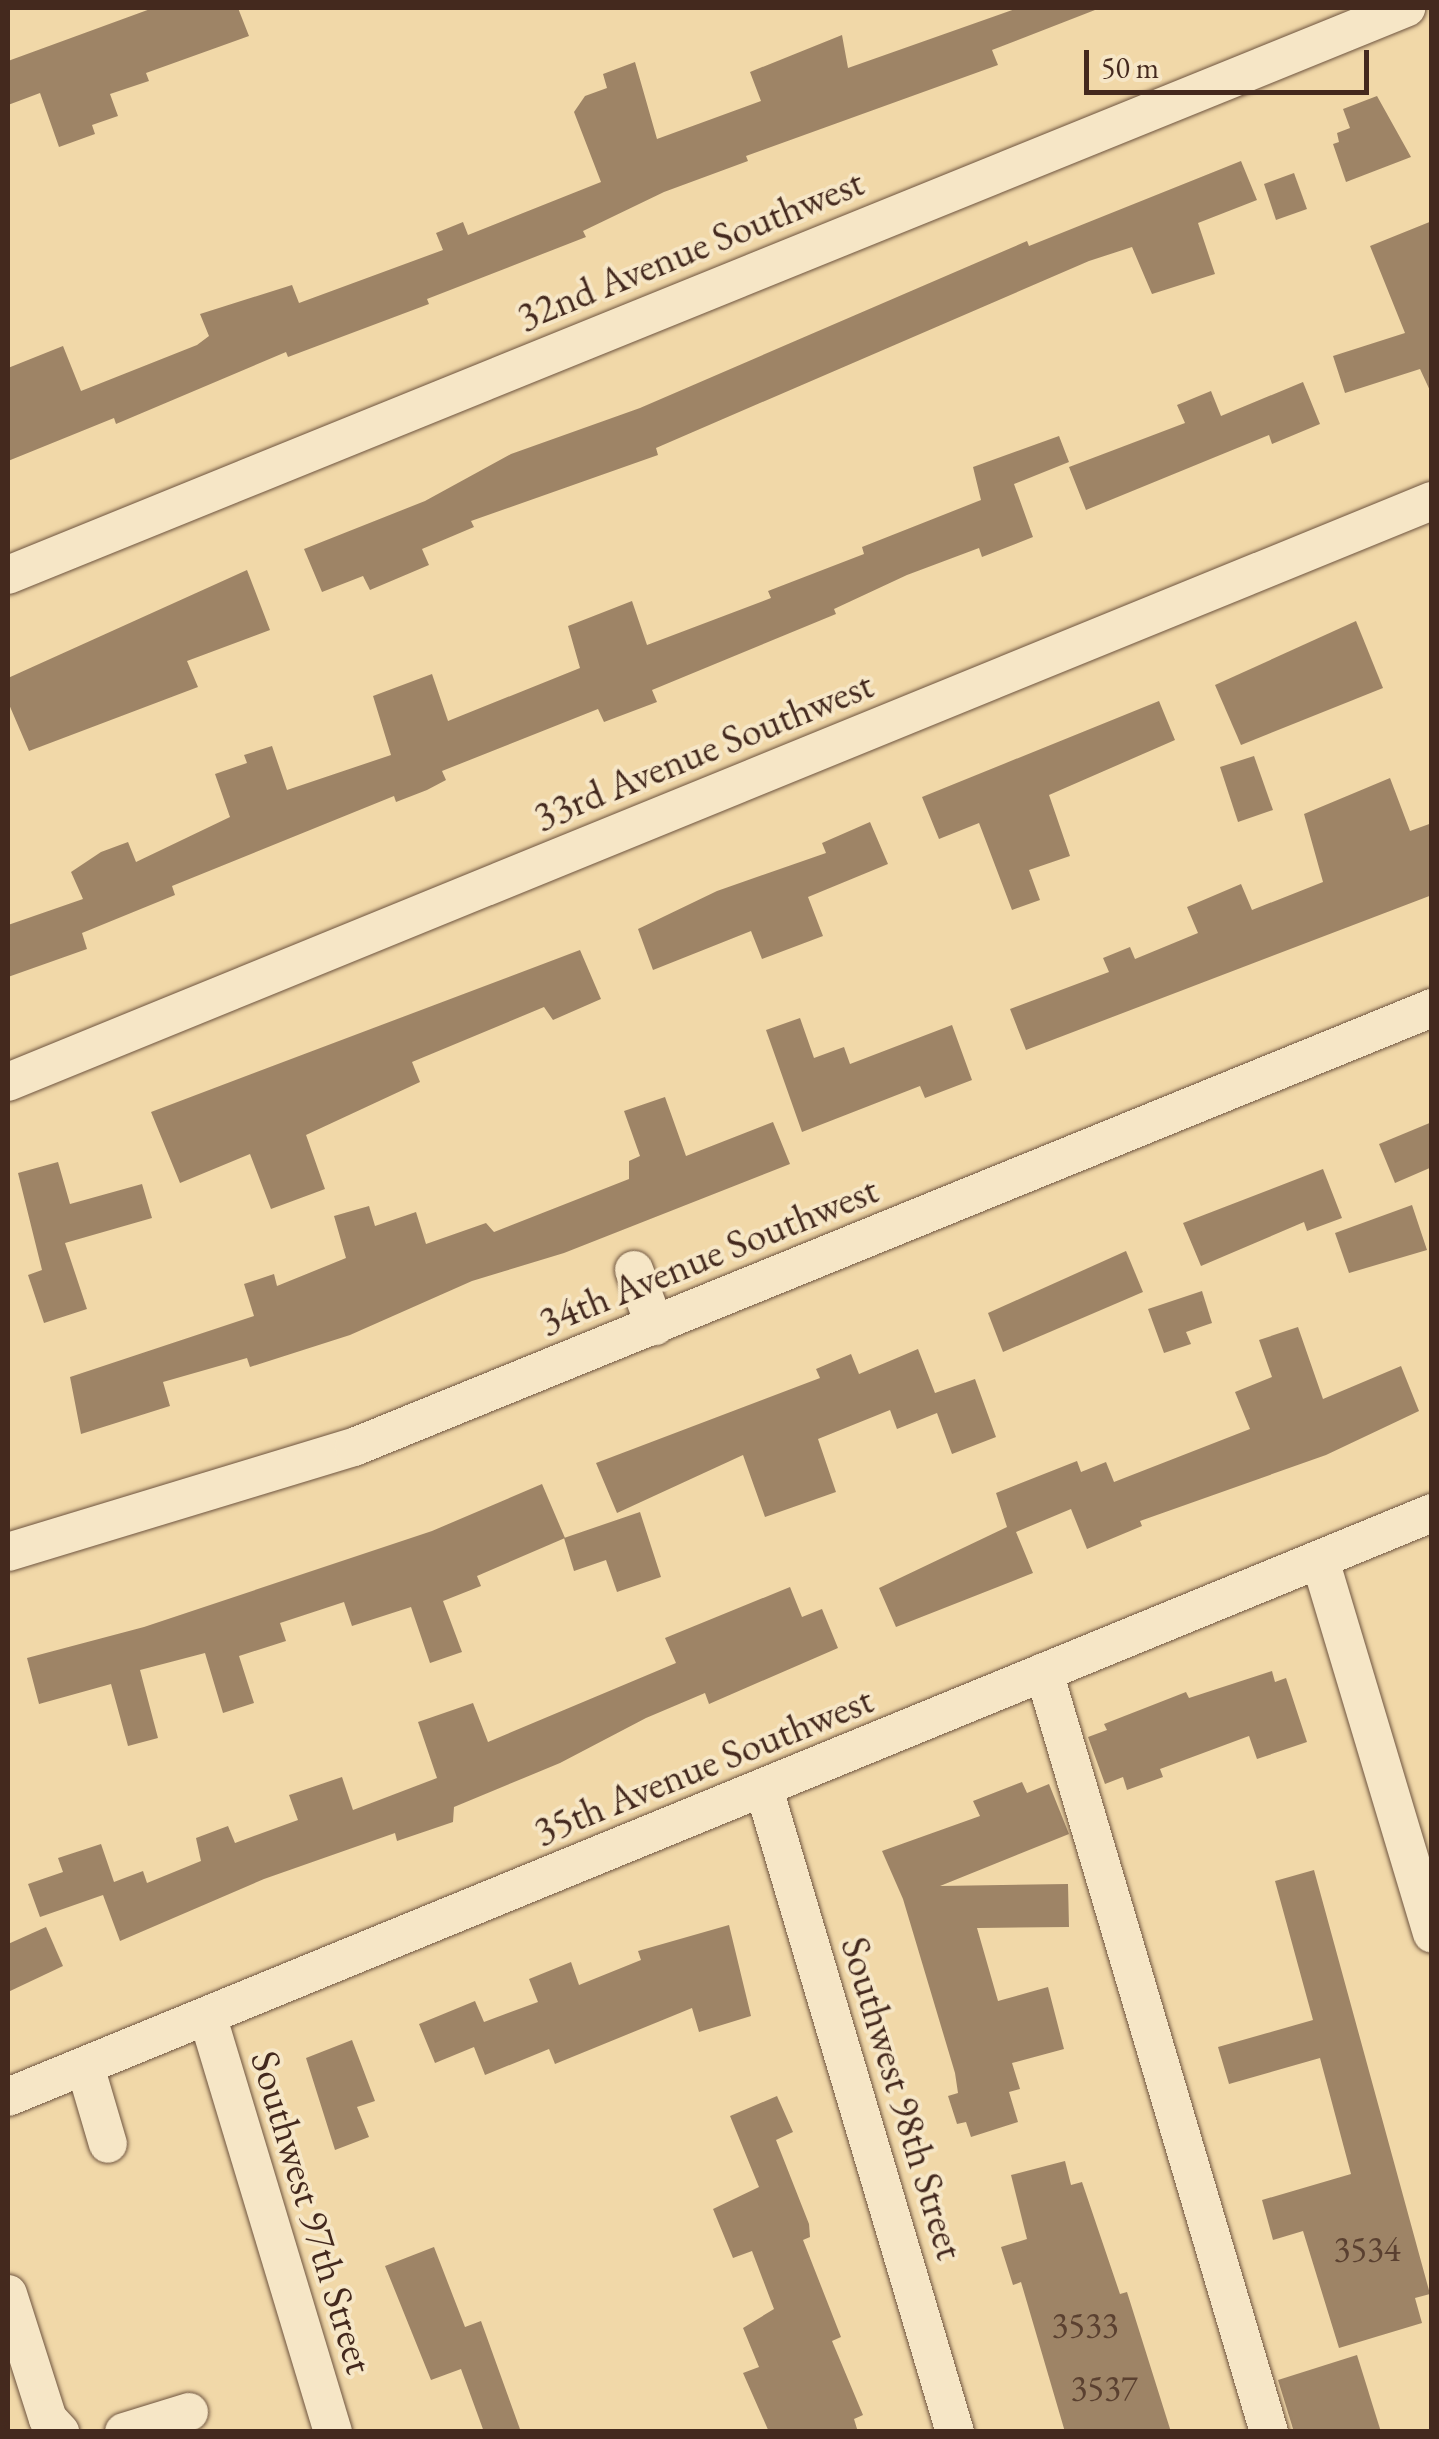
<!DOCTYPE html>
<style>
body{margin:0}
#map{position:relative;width:1439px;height:2439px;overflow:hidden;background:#f1d8a8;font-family:"EB Garamond",serif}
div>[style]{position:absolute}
.building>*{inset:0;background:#9e8466}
.roads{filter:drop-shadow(0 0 2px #6f5540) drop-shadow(0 0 2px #6f5540)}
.minor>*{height:38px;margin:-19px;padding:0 19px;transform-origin:19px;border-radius:19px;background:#f6e6c6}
span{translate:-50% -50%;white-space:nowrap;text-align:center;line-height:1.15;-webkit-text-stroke:8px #f6e6c6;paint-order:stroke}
.number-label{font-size:35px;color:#5a4030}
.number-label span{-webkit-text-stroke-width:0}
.street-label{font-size:40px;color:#44291e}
.frame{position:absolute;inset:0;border:10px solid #44291e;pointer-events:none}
.scale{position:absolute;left:1084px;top:50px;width:285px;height:45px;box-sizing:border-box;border:5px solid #44291e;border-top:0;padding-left:12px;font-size:30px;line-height:35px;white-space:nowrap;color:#44291e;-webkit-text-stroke:8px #f6e6c6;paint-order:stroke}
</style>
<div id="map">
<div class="building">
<div style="clip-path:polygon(153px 8px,238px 8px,249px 36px,146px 73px,149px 81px,110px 94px,118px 116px,92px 125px,95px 134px,59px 147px,40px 93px,8px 105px,8px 61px)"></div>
<div style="clip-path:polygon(1018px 8px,1095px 10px,992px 50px,998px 65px,746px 156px,748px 161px,664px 192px,583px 231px,586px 237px,427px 299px,429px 304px,288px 357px,286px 352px,116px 424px,114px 418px,8px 461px,8px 368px,63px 346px,81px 391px,197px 345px,209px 336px,200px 314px,292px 285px,299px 303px,443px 250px,436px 233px,463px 222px,468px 235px,601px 182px,574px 112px,585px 96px,607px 88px,603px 74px,635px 62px,657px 139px,761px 101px,750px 72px,842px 35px,848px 68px)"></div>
<div style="clip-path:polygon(1377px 96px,1411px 157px,1346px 182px,1333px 144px,1339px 142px,1337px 133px,1350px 128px,1343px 109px)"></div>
<div style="clip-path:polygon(1241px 161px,1257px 200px,1198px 223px,1215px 274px,1152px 294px,1132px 247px,1089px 261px,656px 448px,658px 455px,471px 521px,474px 527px,422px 549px,429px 565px,370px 590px,363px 576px,322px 592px,304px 549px,425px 501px,511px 454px,640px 408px,1027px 241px,1029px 246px)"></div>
<div style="clip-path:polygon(1294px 173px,1307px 209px,1276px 220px,1264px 184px)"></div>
<div style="clip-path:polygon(1432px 221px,1432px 395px,1420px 369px,1345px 393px,1333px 356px,1405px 333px,1370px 246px)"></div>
<div style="clip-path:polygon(1303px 382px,1320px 424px,1272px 444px,1269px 435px,1086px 510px,1069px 467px,1185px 423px,1177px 405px,1211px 391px,1221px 416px)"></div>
<div style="clip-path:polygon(1059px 436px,1069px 462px,1014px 484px,1033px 537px,982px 557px,979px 548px,907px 575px,834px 609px,836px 614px,652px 690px,657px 702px,604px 722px,598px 709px,442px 771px,446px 780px,427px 790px,396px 802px,394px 796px,172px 886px,175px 895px,82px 933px,87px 949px,8px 977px,8px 925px,83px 899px,71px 872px,101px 852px,128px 842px,136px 862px,230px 817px,215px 774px,247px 763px,244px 755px,272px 746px,287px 790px,391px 755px,373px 696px,432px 674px,448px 721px,580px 668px,568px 626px,632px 601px,647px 645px,771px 598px,768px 591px,864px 554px,862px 547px,981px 500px,973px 467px)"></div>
<div style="clip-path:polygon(247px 570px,270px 630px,187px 661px,198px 687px,29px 751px,8px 702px,8px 678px)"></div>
<div style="clip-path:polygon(1356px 621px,1383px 688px,1241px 745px,1215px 685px)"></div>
<div style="clip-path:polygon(1159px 701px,1175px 740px,1049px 795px,1070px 856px,1029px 870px,1040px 900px,1012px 910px,979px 823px,939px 839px,922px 797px)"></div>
<div style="clip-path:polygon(1254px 756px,1273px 810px,1238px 822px,1220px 767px)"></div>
<div style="clip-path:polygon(1390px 778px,1410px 831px,1432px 823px,1432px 895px,1026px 1050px,1010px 1009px,1109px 972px,1103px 958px,1130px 947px,1135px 959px,1198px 933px,1187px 907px,1241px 884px,1252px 910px,1323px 882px,1304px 814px)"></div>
<div style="clip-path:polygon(870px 822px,888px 864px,808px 897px,823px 936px,762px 959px,751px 931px,653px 970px,638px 929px,717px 891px,826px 853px,822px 843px)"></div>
<div style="clip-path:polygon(580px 950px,601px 999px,553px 1020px,544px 1007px,412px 1062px,420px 1082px,306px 1135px,325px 1189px,271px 1209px,250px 1154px,180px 1183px,151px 1112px)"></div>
<div style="clip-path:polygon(800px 1018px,814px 1058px,844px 1047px,850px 1064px,952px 1025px,972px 1080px,925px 1098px,920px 1086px,802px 1132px,766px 1030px)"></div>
<div style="clip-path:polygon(665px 1097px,686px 1156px,773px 1122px,790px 1164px,564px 1253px,472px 1281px,350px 1335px,250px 1367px,247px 1358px,163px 1382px,170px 1406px,81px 1434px,70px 1377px,254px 1316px,244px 1284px,274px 1274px,277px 1286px,346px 1258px,334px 1216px,369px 1206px,375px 1226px,416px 1212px,426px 1244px,486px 1223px,494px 1232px,629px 1179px,629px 1161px,640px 1156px,624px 1111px)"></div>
<div style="clip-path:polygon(1432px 1122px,1432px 1167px,1395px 1183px,1379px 1144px)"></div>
<div style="clip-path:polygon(58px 1162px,70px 1204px,142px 1184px,152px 1218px,65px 1243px,87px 1309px,44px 1323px,28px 1275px,42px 1270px,18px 1173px)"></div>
<div style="clip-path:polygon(1323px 1169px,1342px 1218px,1307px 1231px,1304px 1222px,1201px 1266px,1183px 1223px)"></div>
<div style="clip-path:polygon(1412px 1205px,1427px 1250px,1349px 1273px,1335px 1233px)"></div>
<div style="clip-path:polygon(1126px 1251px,1143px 1292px,1003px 1352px,988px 1313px)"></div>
<div style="clip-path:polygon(1202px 1291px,1212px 1323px,1186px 1332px,1191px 1344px,1164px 1353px,1148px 1309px)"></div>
<div style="clip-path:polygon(1298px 1327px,1323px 1399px,1401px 1366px,1419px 1411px,1326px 1455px,1140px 1521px,1142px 1526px,1087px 1549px,1071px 1509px,1016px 1532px,1033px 1573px,896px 1627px,879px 1588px,1007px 1527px,996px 1493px,1077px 1461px,1081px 1472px,1106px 1462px,1114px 1482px,1250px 1429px,1235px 1392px,1272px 1377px,1259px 1340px)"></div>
<div style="clip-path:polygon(918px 1349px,935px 1393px,975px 1379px,996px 1437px,952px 1454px,937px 1413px,897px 1429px,890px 1410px,818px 1439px,836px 1492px,765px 1517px,743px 1455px,617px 1513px,596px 1463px,820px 1378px,816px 1369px,851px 1354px,859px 1374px)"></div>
<div style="clip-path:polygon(542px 1484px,565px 1538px,477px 1576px,481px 1586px,443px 1601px,462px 1652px,430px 1663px,411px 1607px,352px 1626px,344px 1602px,280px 1623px,286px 1641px,239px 1656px,254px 1703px,223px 1713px,205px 1653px,140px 1670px,158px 1738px,128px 1746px,111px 1684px,39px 1704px,27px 1658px,144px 1627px,432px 1531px)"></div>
<div style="clip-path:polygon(640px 1512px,661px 1577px,617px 1592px,606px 1560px,574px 1571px,564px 1538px)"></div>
<div style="clip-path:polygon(790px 1587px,802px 1617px,822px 1609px,838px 1648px,709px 1704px,705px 1693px,646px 1718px,560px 1763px,454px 1807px,453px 1822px,397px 1841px,395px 1833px,264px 1879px,120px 1941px,103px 1895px,40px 1917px,28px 1884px,63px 1872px,58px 1858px,101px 1844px,114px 1882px,143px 1871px,147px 1883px,201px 1861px,196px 1838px,228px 1826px,235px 1843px,298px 1820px,289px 1795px,342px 1777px,353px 1810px,437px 1778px,418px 1722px,473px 1703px,488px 1742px,676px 1663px,665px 1638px)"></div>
<div style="clip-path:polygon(1272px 1671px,1275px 1682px,1286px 1678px,1307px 1742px,1257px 1759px,1249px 1736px,1160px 1769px,1163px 1777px,1127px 1790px,1123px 1777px,1105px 1784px,1088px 1737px,1107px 1730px,1104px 1724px,1186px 1692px,1189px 1698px)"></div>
<div style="clip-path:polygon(1022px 1782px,1027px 1793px,1049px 1784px,1069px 1834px,940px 1886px,1068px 1884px,1069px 1927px,977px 1928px,998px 2001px,1048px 1987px,1064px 2049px,1012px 2063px,1020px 2089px,1009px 2092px,1018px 2122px,971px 2137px,966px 2122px,957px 2124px,948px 2096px,958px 2093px,955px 2073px,903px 1899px,882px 1851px,980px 1816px,973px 1801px)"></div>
<div style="clip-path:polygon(1314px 1870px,1430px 2294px,1415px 2298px,1422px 2323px,1339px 2348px,1303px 2231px,1273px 2240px,1262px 2200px,1351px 2174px,1320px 2058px,1229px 2084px,1218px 2047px,1313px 2020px,1275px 1881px)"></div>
<div style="clip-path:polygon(729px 1925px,751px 2016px,699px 2032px,692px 2008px,555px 2064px,549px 2049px,485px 2075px,474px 2047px,435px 2063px,419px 2024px,475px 2001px,484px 2022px,538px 2002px,529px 1979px,571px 1962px,579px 1985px,641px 1960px,638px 1951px)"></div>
<div style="clip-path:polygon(46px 1927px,63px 1966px,8px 1992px,8px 1944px)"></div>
<div style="clip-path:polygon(352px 2040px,375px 2101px,357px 2107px,369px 2137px,335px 2150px,306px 2058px)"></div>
<div style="clip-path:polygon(777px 2096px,793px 2132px,776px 2140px,809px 2224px,810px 2237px,803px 2240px,841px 2337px,832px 2341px,863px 2415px,854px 2419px,858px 2432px,769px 2432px,743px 2373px,759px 2367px,743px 2328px,774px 2309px,752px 2251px,733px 2258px,713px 2209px,759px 2187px,730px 2116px)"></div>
<div style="clip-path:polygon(1065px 2161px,1071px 2185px,1082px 2182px,1120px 2294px,1127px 2292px,1171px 2432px,1065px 2432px,1021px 2282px,1013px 2285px,1001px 2247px,1027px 2239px,1011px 2175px)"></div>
<div style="clip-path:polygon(434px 2247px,465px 2327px,481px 2321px,521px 2432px,484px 2432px,461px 2369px,431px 2380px,385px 2266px)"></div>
<div style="clip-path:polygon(1357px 2355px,1381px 2432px,1294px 2432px,1278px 2380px)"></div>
</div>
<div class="roads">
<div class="minor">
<div style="left:8px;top:575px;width:1509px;rotate:-22.08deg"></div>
<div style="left:8px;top:1082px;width:1538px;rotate:-22.2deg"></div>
<div style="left:634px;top:1270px;width:60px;rotate:69.4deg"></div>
<div style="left:8px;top:1552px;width:362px;rotate:-16.9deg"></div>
<div style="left:354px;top:1447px;width:1164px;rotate:-22.16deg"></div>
<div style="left:1320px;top:1560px;width:390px;rotate:73.3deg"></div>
<div style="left:1044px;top:1672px;width:793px;rotate:73.51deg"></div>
<div style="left:764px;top:1789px;width:671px;rotate:73.46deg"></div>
<div style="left:208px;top:2018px;width:432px;rotate:73.2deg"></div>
<div style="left:85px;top:2066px;width:81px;rotate:73.6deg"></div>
<div style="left:8px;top:2097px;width:1539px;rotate:-22.3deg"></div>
<div style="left:8px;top:2294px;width:131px;rotate:72.3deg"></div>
<div style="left:48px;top:2419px;width:18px;rotate:47deg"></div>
<div style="left:124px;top:2432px;width:68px;rotate:-17.1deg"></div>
</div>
</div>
<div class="number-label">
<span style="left:1367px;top:2249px">3534</span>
<span style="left:1085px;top:2325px">3533</span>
<span style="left:1104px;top:2388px">3537</span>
</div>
<div class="street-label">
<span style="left:690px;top:249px;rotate:-22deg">32nd Avenue Southwest</span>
<span style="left:703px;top:750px;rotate:-22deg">33rd Avenue Southwest</span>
<span style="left:708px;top:1255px;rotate:-22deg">34th Avenue Southwest</span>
<span style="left:703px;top:1765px;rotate:-22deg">35th Avenue Southwest</span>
<span style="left:903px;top:2098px;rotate:73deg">Southwest 98th Street</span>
<span style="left:313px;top:2212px;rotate:73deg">Southwest 97th Street</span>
</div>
<div class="frame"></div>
<div class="scale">50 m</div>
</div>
